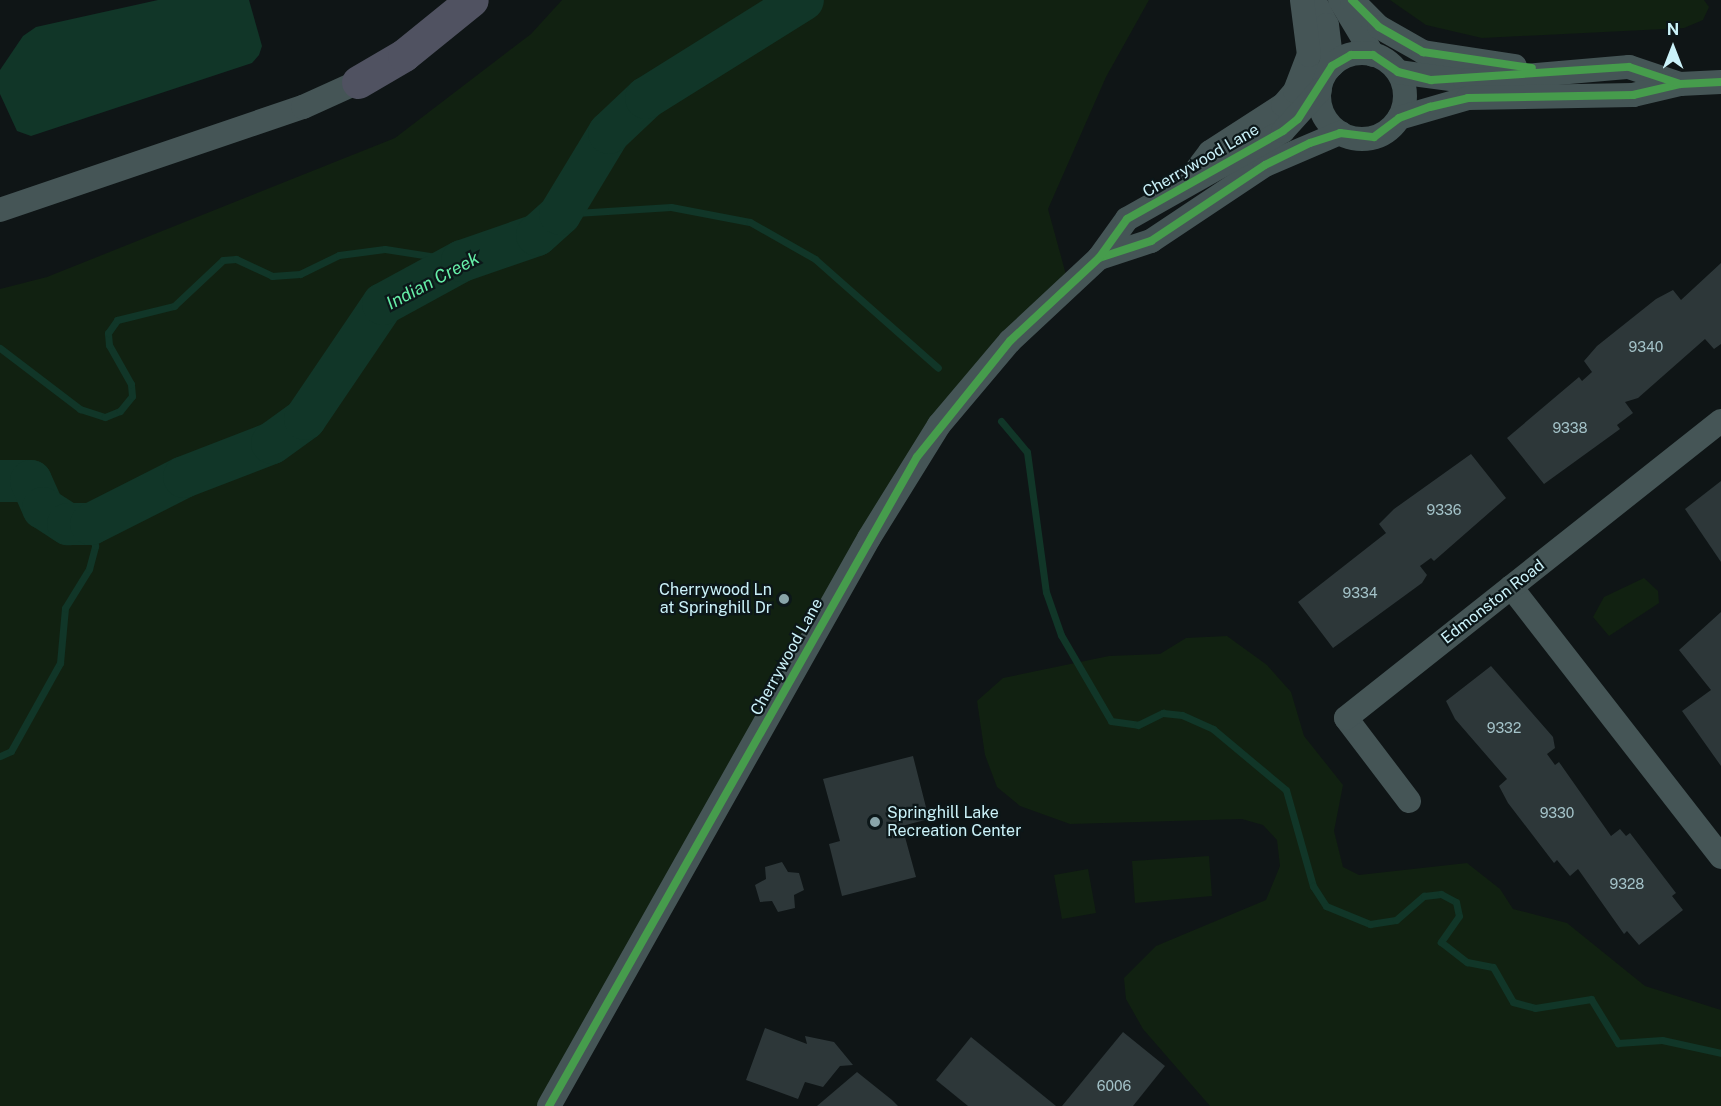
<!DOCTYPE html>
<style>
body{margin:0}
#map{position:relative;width:1721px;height:1106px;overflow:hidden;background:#0f1516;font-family:"Public Sans",sans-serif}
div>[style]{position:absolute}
.green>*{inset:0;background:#112111}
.water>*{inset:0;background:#113628}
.stream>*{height:7px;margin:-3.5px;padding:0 3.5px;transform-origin:3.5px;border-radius:3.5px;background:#113628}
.river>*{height:42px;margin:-21px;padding:0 21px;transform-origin:21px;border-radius:21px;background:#113628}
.building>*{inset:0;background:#2d3739}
.minor>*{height:24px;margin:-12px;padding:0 12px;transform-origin:12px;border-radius:12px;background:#455556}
.minor>.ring{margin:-12px;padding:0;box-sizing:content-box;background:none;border:24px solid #455556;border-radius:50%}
.highway>*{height:33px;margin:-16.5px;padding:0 16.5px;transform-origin:16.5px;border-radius:16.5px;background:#505261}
.cycleway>*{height:8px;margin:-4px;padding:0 4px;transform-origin:4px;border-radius:4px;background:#469c4c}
.dots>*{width:16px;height:16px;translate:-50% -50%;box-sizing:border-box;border:3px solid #0c1719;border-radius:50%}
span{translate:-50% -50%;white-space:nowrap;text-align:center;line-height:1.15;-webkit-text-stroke:4.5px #0c1719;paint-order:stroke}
.number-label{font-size:14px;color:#a4c3c9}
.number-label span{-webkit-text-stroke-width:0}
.street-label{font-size:16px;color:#cbf2f9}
.poi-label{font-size:16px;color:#cbf2f9}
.right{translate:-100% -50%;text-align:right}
.left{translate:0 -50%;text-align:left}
.water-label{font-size:18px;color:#65eda7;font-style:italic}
.north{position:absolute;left:1643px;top:18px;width:60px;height:60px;-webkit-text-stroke:4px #0c1719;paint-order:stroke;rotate:0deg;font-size:16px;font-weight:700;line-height:24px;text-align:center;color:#cbf2f9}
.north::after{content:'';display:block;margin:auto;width:21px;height:27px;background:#cbf2f9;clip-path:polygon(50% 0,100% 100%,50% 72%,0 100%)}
</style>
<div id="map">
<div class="green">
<div style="clip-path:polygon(562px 0,1149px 0,1106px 77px,1048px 209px,1068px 282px,967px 391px,549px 1106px,0 1106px,0 289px,47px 277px,395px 138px,531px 34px)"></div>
<div style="clip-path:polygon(1390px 0,1704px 0,1709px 7px,1703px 20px,1684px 28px,1482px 38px,1426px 25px)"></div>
<div style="clip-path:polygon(1644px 578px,1658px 591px,1659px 603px,1609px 636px,1593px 617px,1604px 597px)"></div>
<div style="clip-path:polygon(1227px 636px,1267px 665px,1291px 692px,1304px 736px,1343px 785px,1334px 831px,1343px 867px,1359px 875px,1467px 863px,1500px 889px,1513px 909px,1567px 923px,1645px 986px,1721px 1010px,1721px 1106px,1210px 1106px,1143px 1029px,1126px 999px,1124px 978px,1156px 946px,1266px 900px,1280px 866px,1277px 840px,1263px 825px,1242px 819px,1070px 824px,1020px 806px,997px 787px,985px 755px,977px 701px,1003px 678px,1109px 656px,1160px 654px,1186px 638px)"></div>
<div style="clip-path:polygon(1209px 856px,1212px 896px,1135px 903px,1132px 861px)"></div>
<div style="clip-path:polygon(1088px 869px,1096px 913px,1062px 919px,1054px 875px)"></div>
</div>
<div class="water">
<div style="clip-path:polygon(158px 0,249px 0,262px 46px,259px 55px,252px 63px,31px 136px,17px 131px,0 94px,0 70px,23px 36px,36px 27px)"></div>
</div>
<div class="stream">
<div style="left:560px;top:214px;width:111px;rotate:-3.6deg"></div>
<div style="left:671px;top:207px;width:80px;rotate:10.8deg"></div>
<div style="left:750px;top:222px;width:75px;rotate:29.6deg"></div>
<div style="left:815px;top:259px;width:164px;rotate:41.5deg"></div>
<div style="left:0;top:348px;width:101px;rotate:37.3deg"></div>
<div style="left:80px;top:409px;width:26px;rotate:18deg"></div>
<div style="left:105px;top:417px;width:16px;rotate:-22deg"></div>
<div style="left:120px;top:411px;width:19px;rotate:-51deg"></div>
<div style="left:132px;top:396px;width:12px;rotate:-95deg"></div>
<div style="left:131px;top:384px;width:45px;rotate:-119.4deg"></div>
<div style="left:109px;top:345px;width:12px;rotate:-95deg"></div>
<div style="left:108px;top:333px;width:16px;rotate:-55deg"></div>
<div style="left:117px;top:320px;width:59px;rotate:-13.8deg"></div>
<div style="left:174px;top:306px;width:67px;rotate:-43.2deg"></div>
<div style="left:223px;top:260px;width:13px;rotate:-4deg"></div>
<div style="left:236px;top:259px;width:40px;rotate:25deg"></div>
<div style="left:272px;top:276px;width:28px;rotate:-4deg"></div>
<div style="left:300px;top:274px;width:43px;rotate:-26deg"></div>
<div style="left:339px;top:255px;width:46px;rotate:-7.4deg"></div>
<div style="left:385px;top:249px;width:78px;rotate:8.9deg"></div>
<div style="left:1001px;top:421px;width:40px;rotate:50deg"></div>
<div style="left:1027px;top:452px;width:141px;rotate:82.3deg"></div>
<div style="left:1046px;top:592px;width:46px;rotate:70.8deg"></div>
<div style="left:1061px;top:635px;width:99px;rotate:59.8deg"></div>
<div style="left:1111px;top:721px;width:27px;rotate:8deg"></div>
<div style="left:1138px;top:725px;width:28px;rotate:-26deg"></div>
<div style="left:1163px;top:713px;width:19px;rotate:6deg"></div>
<div style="left:1182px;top:715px;width:34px;rotate:24deg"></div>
<div style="left:1213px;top:729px;width:95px;rotate:39.9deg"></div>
<div style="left:1286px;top:790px;width:100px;rotate:74.3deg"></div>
<div style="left:1313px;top:886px;width:24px;rotate:57deg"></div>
<div style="left:1326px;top:906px;width:48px;rotate:22.2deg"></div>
<div style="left:1370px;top:924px;width:26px;rotate:-9deg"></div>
<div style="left:1396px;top:920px;width:37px;rotate:-41deg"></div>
<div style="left:1424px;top:896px;width:17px;rotate:-7deg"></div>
<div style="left:1441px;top:894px;width:17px;rotate:28deg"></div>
<div style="left:1456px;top:902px;width:14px;rotate:78deg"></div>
<div style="left:1459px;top:916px;width:32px;rotate:125deg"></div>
<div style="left:1441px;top:942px;width:33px;rotate:38deg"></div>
<div style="left:1467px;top:962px;width:26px;rotate:11deg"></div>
<div style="left:1493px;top:967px;width:40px;rotate:60.3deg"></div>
<div style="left:1513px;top:1002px;width:23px;rotate:15deg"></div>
<div style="left:1535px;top:1008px;width:57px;rotate:-9.1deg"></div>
<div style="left:1591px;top:999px;width:52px;rotate:58.5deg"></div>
<div style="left:1618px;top:1043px;width:44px;rotate:-3.9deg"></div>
<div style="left:1662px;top:1040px;width:60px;rotate:12.4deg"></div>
<div style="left:0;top:756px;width:12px;rotate:-24deg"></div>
<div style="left:11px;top:751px;width:101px;rotate:-60.9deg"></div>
<div style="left:60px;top:663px;width:55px;rotate:-84.8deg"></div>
<div style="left:65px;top:608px;width:46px;rotate:-58.4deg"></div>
<div style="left:89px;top:569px;width:24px;rotate:-75deg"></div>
<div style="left:95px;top:546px;width:22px;rotate:-100deg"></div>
</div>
<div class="river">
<div style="left:0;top:481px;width:31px"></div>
<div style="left:31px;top:481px;width:30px;rotate:66deg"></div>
<div style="left:43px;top:508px;width:30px;rotate:33deg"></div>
<div style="left:68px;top:524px;width:23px"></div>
<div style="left:91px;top:524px;width:104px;rotate:-26.8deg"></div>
<div style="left:184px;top:477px;width:94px;rotate:-21.1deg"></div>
<div style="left:272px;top:443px;width:41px;rotate:-36deg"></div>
<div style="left:305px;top:419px;width:139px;rotate:-55.9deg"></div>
<div style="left:383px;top:304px;width:90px;rotate:-28.6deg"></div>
<div style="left:462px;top:261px;width:79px;rotate:-19.1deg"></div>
<div style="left:537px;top:235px;width:31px;rotate:-42deg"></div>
<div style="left:560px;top:214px;width:95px;rotate:-58.8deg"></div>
<div style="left:609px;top:133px;width:51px;rotate:-43.4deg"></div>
<div style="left:646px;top:98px;width:185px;rotate:-32deg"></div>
</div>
<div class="building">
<div style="clip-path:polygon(1721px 263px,1721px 344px,1714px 349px,1705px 339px,1638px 398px,1625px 402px,1633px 413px,1617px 425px,1620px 429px,1544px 484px,1507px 438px,1579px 377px,1582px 381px,1592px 372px,1584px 361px,1597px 346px,1656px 299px,1673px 290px,1681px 300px)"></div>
<div style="clip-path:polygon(1471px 454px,1506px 498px,1434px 561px,1431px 558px,1420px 566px,1427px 575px,1422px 583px,1333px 648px,1298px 602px,1386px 533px,1379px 524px,1394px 509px)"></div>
<div style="clip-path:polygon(1721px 481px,1721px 562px,1685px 509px)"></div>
<div style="clip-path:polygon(1721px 612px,1721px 766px,1682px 711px,1711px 690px,1679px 650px)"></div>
<div style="clip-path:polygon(1491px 666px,1553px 737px,1555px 748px,1547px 754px,1555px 765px,1559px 762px,1611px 836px,1620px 829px,1626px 836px,1630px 833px,1676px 893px,1672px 896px,1683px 910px,1639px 945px,1627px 931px,1624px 934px,1578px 869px,1570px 876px,1557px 860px,1554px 863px,1508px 803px,1499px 786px,1507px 779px,1455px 719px,1446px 701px)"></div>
<div style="clip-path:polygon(913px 756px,929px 819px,902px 826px,916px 877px,842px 896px,829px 844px,840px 841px,823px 779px)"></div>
<div style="clip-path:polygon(782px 862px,788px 872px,799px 873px,804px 890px,794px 895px,795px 908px,778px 912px,772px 901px,760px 902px,755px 885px,766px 879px,765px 867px)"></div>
<div style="clip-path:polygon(765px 1028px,807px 1044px,805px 1036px,834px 1042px,853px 1065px,840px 1066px,823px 1087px,805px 1082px,798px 1099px,746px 1080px)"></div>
<div style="clip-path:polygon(1123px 1032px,1165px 1066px,1133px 1106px,1062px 1106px)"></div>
<div style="clip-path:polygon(971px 1037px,1056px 1106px,968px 1106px,936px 1080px)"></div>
<div style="clip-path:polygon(857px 1072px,892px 1100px,898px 1106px,817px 1106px)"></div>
</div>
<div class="minor">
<div style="left:1314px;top:0;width:28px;rotate:63deg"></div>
<div style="left:1327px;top:25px;width:41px;rotate:83deg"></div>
<div style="left:1340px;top:0;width:64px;rotate:59deg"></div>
<div style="left:1352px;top:0;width:38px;rotate:45deg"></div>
<div style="left:1379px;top:27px;width:51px;rotate:29.6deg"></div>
<div style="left:1423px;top:52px;width:93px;rotate:8.7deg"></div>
<div class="ring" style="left:1319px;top:53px;width:62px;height:62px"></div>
<div style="left:1398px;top:72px;width:68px;rotate:7.7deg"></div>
<div style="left:1465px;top:81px;width:165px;rotate:-4.9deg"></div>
<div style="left:1629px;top:67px;width:54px;rotate:18.4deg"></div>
<div style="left:1399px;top:118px;width:72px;rotate:-16.2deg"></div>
<div style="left:1468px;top:98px;width:165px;rotate:-1deg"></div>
<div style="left:1633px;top:95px;width:48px;rotate:-13.2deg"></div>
<div style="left:1680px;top:84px;width:41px;rotate:-2.8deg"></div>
<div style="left:1195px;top:172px;width:25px;rotate:-53deg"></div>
<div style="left:1210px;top:152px;width:87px;rotate:-32.8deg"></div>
<div style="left:1283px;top:105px;width:18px;rotate:-49deg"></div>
<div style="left:1295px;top:91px;width:39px;rotate:-69deg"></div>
<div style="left:1309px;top:55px;width:55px;rotate:-97.3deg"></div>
<div style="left:0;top:210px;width:320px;rotate:-18.8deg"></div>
<div style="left:303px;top:107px;width:60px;rotate:-24.4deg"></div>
<div style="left:1099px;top:258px;width:55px;rotate:-18.1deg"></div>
<div style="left:1151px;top:241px;width:137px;rotate:-33.7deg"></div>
<div style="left:1265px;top:165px;width:82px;rotate:-23.1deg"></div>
<div style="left:1511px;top:587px;width:342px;rotate:52.1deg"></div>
<div style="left:1409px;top:801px;width:104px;rotate:-127.2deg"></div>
<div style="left:1346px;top:718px;width:478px;rotate:-38.4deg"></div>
<div style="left:549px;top:1106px;width:652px;rotate:-60.6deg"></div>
<div style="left:869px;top:538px;width:133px;rotate:-58.2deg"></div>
<div style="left:939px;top:425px;width:110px;rotate:-49.8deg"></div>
<div style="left:1010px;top:341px;width:122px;rotate:-43deg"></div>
<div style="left:1099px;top:258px;width:48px;rotate:-54.3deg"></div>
<div style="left:1127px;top:219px;width:179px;rotate:-29.4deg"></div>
<div style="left:1283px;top:131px;width:55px;rotate:-47.9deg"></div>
</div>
<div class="highway">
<div style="left:358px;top:82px;width:53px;rotate:-30.4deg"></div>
<div style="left:404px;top:55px;width:87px;rotate:-39deg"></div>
</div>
<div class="cycleway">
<div style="left:1352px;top:0;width:38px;rotate:45deg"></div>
<div style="left:1379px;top:27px;width:51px;rotate:29.6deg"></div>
<div style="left:1423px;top:52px;width:110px;rotate:8.4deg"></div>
<div style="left:1099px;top:258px;width:55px;rotate:-18.1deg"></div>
<div style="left:1151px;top:241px;width:137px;rotate:-33.7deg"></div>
<div style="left:1265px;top:165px;width:50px;rotate:-26.1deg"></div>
<div style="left:1310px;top:143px;width:32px;rotate:-18deg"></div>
<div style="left:1340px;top:133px;width:34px;rotate:7deg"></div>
<div style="left:1374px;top:137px;width:31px;rotate:-37deg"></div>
<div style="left:1399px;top:118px;width:33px;rotate:-20deg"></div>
<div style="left:1430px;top:107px;width:39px;rotate:-13deg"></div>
<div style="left:1468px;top:98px;width:165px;rotate:-1deg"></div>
<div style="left:1633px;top:95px;width:48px;rotate:-13.2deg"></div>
<div style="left:1680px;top:84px;width:41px;rotate:-2.8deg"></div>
<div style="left:549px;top:1106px;width:746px;rotate:-60.45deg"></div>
<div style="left:917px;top:457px;width:149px;rotate:-51.3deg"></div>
<div style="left:1010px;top:341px;width:122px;rotate:-43deg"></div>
<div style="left:1099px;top:258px;width:48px;rotate:-54.3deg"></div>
<div style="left:1127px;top:219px;width:179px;rotate:-29.4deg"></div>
<div style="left:1283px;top:131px;width:19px;rotate:-39deg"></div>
<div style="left:1298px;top:119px;width:63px;rotate:-57.3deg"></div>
<div style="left:1332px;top:66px;width:22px;rotate:-30deg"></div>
<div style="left:1351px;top:55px;width:22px"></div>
<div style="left:1373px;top:55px;width:30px;rotate:34deg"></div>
<div style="left:1398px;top:72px;width:34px;rotate:14deg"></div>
<div style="left:1431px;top:80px;width:198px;rotate:-3.8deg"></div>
<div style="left:1629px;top:67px;width:54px;rotate:18.4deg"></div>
</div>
<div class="dots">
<div style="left:784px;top:599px;background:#89a5aa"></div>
<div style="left:875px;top:822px;background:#89a5aa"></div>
</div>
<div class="number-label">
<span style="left:1646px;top:347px">9340</span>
<span style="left:1570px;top:428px">9338</span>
<span style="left:1444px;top:510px">9336</span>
<span style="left:1360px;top:593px">9334</span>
<span style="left:1504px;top:728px">9332</span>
<span style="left:1557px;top:813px">9330</span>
<span style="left:1627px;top:884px">9328</span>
<span style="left:1114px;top:1086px">6006</span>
</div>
<div class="street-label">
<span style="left:1201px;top:161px;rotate:-30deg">Cherrywood Lane</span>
<span style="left:1493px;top:602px;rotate:-38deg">Edmonston Road</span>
<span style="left:787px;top:657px;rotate:-61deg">Cherrywood Lane</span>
</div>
<div class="poi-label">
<span class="right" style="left:772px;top:599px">Cherrywood Ln<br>at Springhill Dr</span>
<span class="left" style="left:887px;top:822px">Springhill Lake<br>Recreation Center</span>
</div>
<div class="water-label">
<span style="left:433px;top:281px;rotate:-28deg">Indian Creek</span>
</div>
<div class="north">N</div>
</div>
